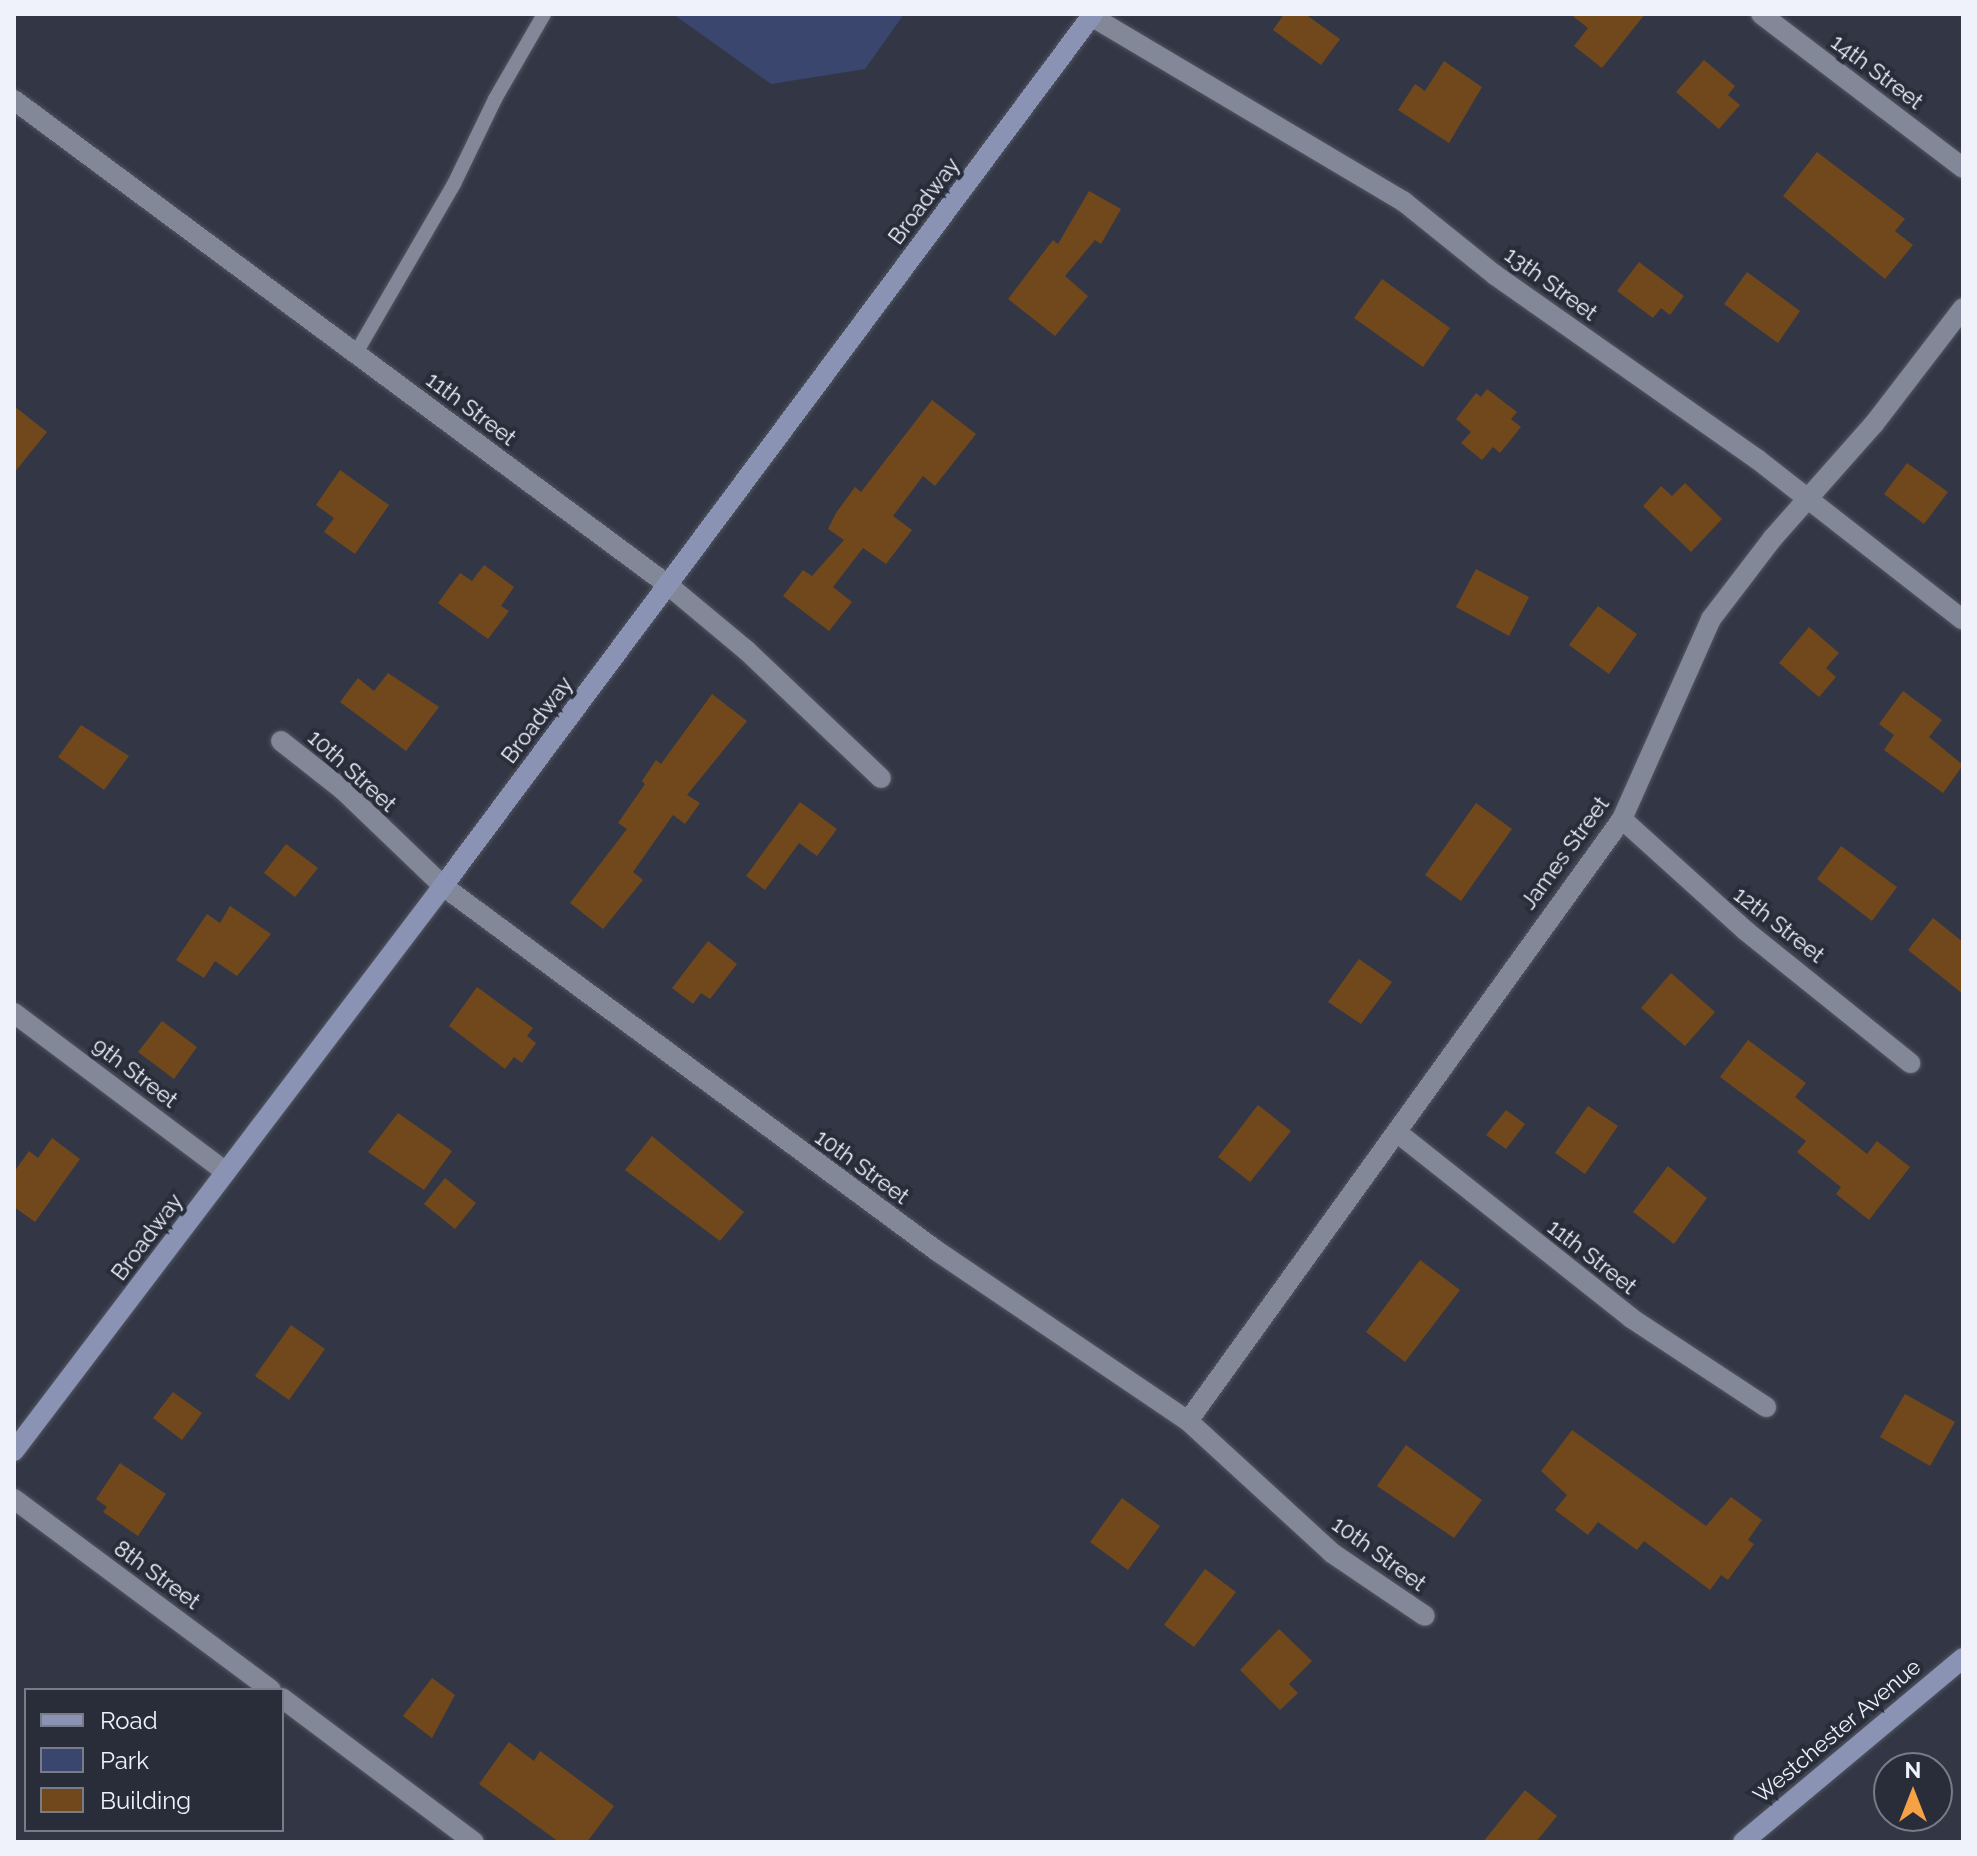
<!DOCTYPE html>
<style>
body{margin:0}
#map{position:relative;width:1977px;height:1856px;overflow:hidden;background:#333745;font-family:Raleway,sans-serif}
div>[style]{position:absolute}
.green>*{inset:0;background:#3b466e}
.building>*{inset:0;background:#70481c}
.roads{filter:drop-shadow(0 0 2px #515561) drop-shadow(0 0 2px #515561)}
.lane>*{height:14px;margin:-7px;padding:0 7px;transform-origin:7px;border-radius:7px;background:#838898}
.street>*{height:20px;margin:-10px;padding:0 10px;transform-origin:10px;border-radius:10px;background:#838898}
.secondary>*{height:20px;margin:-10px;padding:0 10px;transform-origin:10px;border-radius:10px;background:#8a93b4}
span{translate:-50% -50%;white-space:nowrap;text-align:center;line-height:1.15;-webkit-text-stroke:8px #292d3a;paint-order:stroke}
.street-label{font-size:22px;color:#eff2fb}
.frame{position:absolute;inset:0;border:16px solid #eff2fb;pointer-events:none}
.legend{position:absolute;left:24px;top:1688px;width:260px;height:144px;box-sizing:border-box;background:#292d3a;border:2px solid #787c87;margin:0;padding:10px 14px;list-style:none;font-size:24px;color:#eff2fb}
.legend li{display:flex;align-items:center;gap:16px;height:40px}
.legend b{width:40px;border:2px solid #787c87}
.north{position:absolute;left:1873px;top:1752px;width:80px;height:80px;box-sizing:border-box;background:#292d3a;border:2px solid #787c87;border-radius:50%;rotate:0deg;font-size:22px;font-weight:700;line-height:32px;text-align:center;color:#eff2fb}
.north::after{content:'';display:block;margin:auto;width:28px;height:36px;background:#f5a246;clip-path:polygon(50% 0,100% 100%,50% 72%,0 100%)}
</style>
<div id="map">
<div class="green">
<div style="clip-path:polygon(673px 14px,904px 14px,865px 69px,771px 84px)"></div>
</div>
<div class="building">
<div style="clip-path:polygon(1284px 14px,1305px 14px,1340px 39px,1321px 65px,1273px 30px)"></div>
<div style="clip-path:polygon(1570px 14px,1645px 14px,1602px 68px,1574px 46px,1588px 28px)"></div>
<div style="clip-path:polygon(1704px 60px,1735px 86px,1728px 95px,1740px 105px,1719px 129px,1676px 92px)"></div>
<div style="clip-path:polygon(1444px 61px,1482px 87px,1449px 143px,1398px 110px,1415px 84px,1425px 91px)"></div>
<div style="clip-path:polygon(1817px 152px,1905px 219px,1895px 231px,1913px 245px,1885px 279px,1783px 196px)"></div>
<div style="clip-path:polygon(1089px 191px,1121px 209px,1101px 244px,1095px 240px,1065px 276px,1088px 296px,1055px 336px,1008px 299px,1053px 240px,1058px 244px)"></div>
<div style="clip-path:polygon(1639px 262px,1684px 296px,1670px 315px,1661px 308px,1653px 318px,1617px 291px)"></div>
<div style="clip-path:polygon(1747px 272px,1800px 311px,1778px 343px,1724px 304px)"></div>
<div style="clip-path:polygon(1382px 279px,1450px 328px,1423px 367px,1354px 318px)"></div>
<div style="clip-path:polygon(1487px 389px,1517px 412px,1511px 419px,1521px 427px,1500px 453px,1493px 447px,1482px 460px,1461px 443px,1471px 432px,1456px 419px,1476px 393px,1481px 397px)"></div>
<div style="clip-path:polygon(932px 400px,976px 434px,935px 486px,923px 476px,893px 516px,912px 530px,886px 564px,863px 548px,833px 587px,852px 602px,829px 631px,783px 596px,803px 570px,812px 576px,844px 540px,828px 529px,836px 513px,855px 487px,861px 492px)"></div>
<div style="clip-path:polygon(14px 406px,47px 432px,14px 473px)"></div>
<div style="clip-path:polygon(1907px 463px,1948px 492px,1924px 524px,1884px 494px)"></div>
<div style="clip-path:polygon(340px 470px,389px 505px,355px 554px,324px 532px,334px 518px,316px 505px)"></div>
<div style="clip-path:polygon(1685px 483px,1722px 519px,1691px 552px,1643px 506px,1661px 486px,1672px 496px)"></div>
<div style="clip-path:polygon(484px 565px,514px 587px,501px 606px,509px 611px,488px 639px,438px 603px,460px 573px,472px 581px)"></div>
<div style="clip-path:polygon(1476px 569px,1529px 597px,1509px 636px,1456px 607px)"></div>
<div style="clip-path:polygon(1598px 606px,1637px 634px,1609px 674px,1569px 645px)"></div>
<div style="clip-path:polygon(1809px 627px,1839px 653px,1826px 668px,1836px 677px,1819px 697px,1779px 663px)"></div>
<div style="clip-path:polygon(388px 673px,439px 707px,406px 751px,340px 702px,358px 678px,374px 691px)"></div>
<div style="clip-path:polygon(1903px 691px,1942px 720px,1929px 737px,1963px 765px,1943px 793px,1884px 750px,1894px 735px,1879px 724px)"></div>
<div style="clip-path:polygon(712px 694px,747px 721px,687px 795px,700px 803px,685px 824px,673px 815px,633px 872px,643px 880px,603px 929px,570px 903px,627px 829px,618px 823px,645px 784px,642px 781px,656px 760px,661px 764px)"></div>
<div style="clip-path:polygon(81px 725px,129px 756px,104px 790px,58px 757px)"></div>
<div style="clip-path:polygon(800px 802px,837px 829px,817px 856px,799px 843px,765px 890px,746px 876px)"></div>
<div style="clip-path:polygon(1476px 803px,1512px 829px,1461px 901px,1425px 875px)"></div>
<div style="clip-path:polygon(286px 844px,318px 868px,295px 897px,264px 873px)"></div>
<div style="clip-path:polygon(1841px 846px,1897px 887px,1872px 921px,1817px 879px)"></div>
<div style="clip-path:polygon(230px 906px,271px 934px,237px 976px,215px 961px,204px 978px,176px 960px,207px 914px,220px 923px)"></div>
<div style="clip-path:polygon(1933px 918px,1963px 942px,1963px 994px,1908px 950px)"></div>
<div style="clip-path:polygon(708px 941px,737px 964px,710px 999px,701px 993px,693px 1004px,672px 988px)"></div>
<div style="clip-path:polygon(1359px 959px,1392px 982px,1361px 1024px,1328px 1002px)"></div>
<div style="clip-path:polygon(1671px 973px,1715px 1012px,1685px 1046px,1641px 1008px)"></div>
<div style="clip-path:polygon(477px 987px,533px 1028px,527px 1036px,536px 1043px,522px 1063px,514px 1057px,505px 1069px,449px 1026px)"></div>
<div style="clip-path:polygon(162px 1021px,197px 1047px,174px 1079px,138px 1052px)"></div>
<div style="clip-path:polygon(1748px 1040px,1806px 1083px,1795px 1097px,1867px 1154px,1877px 1141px,1910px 1167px,1869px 1220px,1836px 1194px,1841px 1187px,1797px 1152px,1806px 1141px,1720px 1077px)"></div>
<div style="clip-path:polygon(1258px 1105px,1291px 1131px,1250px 1182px,1218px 1157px)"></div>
<div style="clip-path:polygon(1588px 1106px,1618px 1126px,1585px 1174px,1555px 1153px)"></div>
<div style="clip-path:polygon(1506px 1110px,1525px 1124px,1506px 1149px,1486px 1135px)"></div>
<div style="clip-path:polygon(398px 1113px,452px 1151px,424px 1190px,368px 1152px)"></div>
<div style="clip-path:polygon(652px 1136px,744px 1212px,720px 1241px,625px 1170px)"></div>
<div style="clip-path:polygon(52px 1138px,80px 1159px,35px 1222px,14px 1207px,14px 1172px,29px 1151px,38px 1158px)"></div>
<div style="clip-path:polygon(1668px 1166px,1707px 1198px,1674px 1244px,1633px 1212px)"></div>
<div style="clip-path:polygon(445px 1178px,476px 1203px,455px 1229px,424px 1204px)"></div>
<div style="clip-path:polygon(1420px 1260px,1460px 1290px,1405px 1362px,1366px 1332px)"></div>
<div style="clip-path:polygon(291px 1325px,325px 1349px,289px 1400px,255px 1376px)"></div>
<div style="clip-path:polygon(173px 1392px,202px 1413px,182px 1440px,153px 1418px)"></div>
<div style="clip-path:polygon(1905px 1394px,1955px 1422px,1930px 1466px,1880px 1437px)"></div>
<div style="clip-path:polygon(1572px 1430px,1706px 1526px,1731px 1497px,1762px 1520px,1748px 1540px,1754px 1544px,1728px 1580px,1721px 1575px,1710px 1590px,1644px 1541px,1637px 1550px,1598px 1522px,1588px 1535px,1555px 1510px,1567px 1495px,1541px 1471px)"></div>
<div style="clip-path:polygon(1406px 1445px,1482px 1500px,1454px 1538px,1377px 1486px)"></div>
<div style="clip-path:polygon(120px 1463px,166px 1494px,138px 1536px,103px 1512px,107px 1507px,96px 1499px)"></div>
<div style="clip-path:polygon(1122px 1498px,1160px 1526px,1128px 1570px,1090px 1542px)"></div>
<div style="clip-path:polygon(1205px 1569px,1236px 1592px,1194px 1647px,1164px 1625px)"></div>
<div style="clip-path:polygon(1279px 1629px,1312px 1661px,1289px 1684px,1298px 1693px,1280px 1710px,1240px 1670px)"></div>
<div style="clip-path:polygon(432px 1678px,455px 1695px,432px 1738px,403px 1716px)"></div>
<div style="clip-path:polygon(509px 1742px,534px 1761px,540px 1751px,614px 1806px,587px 1842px,559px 1842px,479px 1784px)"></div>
<div style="clip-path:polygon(1525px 1790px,1557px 1816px,1536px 1842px,1483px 1842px)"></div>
</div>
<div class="roads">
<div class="lane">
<div style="left:356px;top:353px;width:195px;rotate:-59.9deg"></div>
<div style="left:454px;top:184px;width:94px;rotate:-64.2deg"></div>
<div style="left:495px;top:99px;width:98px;rotate:-60deg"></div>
</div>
<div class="street">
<div style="left:1761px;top:14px;width:254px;rotate:37.3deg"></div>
<div style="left:1091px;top:16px;width:363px;rotate:30.7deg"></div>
<div style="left:1403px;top:201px;width:118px;rotate:38.8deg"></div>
<div style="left:1495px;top:275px;width:320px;rotate:35.1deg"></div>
<div style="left:1757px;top:459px;width:261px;rotate:38deg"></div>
<div style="left:14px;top:100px;width:814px;rotate:36.56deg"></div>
<div style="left:668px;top:585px;width:102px;rotate:39.8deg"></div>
<div style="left:746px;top:650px;width:186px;rotate:43.5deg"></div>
<div style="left:281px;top:741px;width:79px;rotate:38.3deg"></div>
<div style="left:343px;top:790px;width:139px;rotate:43.8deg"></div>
<div style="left:443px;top:886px;width:614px;rotate:36.46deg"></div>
<div style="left:937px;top:1251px;width:303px;rotate:34.1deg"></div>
<div style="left:1188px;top:1421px;width:195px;rotate:42.5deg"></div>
<div style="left:1332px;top:1553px;width:112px;rotate:34.1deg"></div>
<div style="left:1622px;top:819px;width:167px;rotate:42.1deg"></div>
<div style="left:1746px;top:931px;width:211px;rotate:38.8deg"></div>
<div style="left:14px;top:1013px;width:265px;rotate:36.9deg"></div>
<div style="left:1398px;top:1133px;width:298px;rotate:38.4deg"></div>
<div style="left:1631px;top:1318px;width:162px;rotate:33.4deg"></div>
<div style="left:1188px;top:1421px;width:742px;rotate:-54.21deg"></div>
<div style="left:1622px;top:819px;width:219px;rotate:-66deg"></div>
<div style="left:1711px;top:619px;width:102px;rotate:-52.6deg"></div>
<div style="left:1773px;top:538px;width:152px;rotate:-48.5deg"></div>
<div style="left:1874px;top:424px;width:146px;rotate:-52.5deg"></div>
<div style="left:14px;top:1499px;width:320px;rotate:36.6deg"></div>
<div style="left:282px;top:1698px;width:240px;rotate:36.9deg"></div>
</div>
<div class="secondary">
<div style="left:14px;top:1451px;width:709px;rotate:-52.79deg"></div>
<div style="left:443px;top:886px;width:1088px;rotate:-53.3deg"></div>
<div style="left:1743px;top:1842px;width:287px;rotate:-39.9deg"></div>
</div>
</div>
<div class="street-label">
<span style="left:1877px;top:72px;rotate:37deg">14th Street</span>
<span style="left:924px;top:201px;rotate:-53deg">Broadway</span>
<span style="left:1551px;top:284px;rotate:36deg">13th Street</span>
<span style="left:471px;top:409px;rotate:37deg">11th Street</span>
<span style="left:537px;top:720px;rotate:-53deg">Broadway</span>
<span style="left:352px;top:771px;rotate:42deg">10th Street</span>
<span style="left:1565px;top:853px;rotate:-54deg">James Street</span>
<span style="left:1779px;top:925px;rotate:38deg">12th Street</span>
<span style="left:135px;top:1073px;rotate:37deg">9th Street</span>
<span style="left:862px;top:1167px;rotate:36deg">10th Street</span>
<span style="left:147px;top:1237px;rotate:-53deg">Broadway</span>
<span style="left:1592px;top:1257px;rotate:38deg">11th Street</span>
<span style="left:1379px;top:1554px;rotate:36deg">10th Street</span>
<span style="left:157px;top:1575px;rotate:36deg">8th Street</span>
<span style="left:1837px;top:1731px;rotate:-40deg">Westchester Avenue</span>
</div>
<div class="frame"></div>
<ul class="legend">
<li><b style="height:10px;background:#8a93b4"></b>Road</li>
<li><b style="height:22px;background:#3b466e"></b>Park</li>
<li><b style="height:22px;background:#70481c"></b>Building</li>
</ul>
<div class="north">N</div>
</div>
